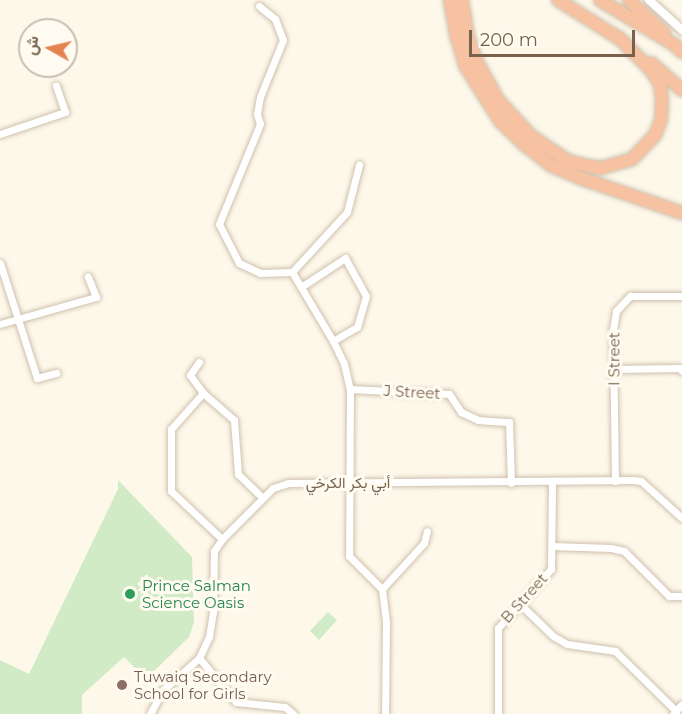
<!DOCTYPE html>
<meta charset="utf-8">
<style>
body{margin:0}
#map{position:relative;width:682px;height:714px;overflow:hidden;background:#fdf8ea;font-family:Montserrat,Vazirmatn,sans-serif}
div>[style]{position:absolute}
.green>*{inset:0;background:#d2ebc7}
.roads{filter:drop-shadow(0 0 2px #d0c1ae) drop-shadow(0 0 2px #d0c1ae)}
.minor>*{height:7px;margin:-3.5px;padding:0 3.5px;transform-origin:3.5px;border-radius:3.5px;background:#fff}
.tertiary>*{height:8px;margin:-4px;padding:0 4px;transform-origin:4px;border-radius:4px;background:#fff}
.motorway>*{height:12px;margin:-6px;padding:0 6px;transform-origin:6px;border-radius:6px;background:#f7c2a1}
.dots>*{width:16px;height:16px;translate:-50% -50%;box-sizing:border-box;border:3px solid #fffbf1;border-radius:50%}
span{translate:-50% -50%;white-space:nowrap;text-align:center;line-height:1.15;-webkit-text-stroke:6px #fffbf1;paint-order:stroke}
.street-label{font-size:15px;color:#79624c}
.leisure-label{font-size:15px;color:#27864d}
.left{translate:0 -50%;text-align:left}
.education-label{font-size:15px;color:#785e54}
.north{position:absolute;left:18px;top:18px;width:60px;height:60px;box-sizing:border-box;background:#fffbf1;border:2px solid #c9beaf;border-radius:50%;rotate:278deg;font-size:16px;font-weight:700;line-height:24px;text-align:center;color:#79624c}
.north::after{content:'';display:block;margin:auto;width:21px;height:27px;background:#e68450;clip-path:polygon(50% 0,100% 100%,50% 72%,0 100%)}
.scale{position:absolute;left:469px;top:30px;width:166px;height:27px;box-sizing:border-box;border:3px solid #79624c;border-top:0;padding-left:8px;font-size:18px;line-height:21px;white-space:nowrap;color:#79624c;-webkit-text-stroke:4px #fffbf1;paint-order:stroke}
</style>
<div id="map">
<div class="green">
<div style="clip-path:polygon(118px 480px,192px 557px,194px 622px,189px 637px,146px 679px,124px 657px,82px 695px,82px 714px,0 714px,0 660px,29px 674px,118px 489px)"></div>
<div style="clip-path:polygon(328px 612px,337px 620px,319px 640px,310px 631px)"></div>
</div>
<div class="roads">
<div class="minor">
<div style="left:259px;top:6px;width:21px;rotate:39deg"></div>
<div style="left:275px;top:19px;width:22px;rotate:69deg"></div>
<div style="left:283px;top:40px;width:61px;rotate:112deg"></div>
<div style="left:260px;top:97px;width:17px;rotate:100deg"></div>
<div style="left:257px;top:114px;width:10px;rotate:73deg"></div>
<div style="left:260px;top:124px;width:108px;rotate:112.3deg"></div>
<div style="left:219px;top:224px;width:44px;rotate:62.9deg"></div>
<div style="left:239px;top:263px;width:23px;rotate:25deg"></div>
<div style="left:260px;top:273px;width:32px;rotate:-2deg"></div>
<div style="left:292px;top:272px;width:81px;rotate:-47.5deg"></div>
<div style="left:347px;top:212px;width:49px;rotate:-75.7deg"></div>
<div style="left:0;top:134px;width:69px;rotate:-18.7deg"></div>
<div style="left:65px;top:112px;width:28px;rotate:-109deg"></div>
<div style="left:0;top:263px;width:121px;rotate:72.2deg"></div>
<div style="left:37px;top:378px;width:20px;rotate:-15deg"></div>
<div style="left:292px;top:272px;width:80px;rotate:59.3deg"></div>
<div style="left:333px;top:341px;width:25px;rotate:64deg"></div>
<div style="left:344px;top:364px;width:26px;rotate:77deg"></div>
<div style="left:350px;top:389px;width:167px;rotate:90.3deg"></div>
<div style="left:349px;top:556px;width:47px;rotate:45deg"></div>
<div style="left:382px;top:589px;width:35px;rotate:83deg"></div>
<div style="left:386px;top:624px;width:90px;rotate:90.6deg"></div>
<div style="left:301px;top:287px;width:53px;rotate:-33.4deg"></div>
<div style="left:345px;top:258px;width:43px;rotate:61.1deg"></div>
<div style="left:366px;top:296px;width:32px;rotate:106deg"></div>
<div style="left:357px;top:327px;width:28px;rotate:150deg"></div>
<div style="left:0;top:324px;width:100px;rotate:-15.7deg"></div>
<div style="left:96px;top:297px;width:22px;rotate:-112deg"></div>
<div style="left:199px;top:362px;width:16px;rotate:125deg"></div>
<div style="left:190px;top:375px;width:22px;rotate:54deg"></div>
<div style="left:203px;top:393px;width:41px;rotate:41.1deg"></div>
<div style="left:234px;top:420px;width:54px;rotate:85.8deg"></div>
<div style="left:238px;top:474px;width:33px;rotate:44deg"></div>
<div style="left:616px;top:369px;width:63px;rotate:-0.9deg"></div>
<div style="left:679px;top:368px;width:4px;rotate:45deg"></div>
<div style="left:350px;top:389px;width:99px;rotate:2.9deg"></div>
<div style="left:449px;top:394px;width:22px;rotate:56deg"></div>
<div style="left:461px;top:412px;width:19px;rotate:25deg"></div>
<div style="left:478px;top:420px;width:31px;rotate:4deg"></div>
<div style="left:509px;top:422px;width:61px;rotate:88.1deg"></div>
<div style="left:203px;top:393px;width:48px;rotate:131.6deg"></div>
<div style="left:171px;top:429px;width:62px;rotate:90deg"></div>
<div style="left:171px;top:491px;width:70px;rotate:43.3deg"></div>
<div style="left:615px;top:481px;width:151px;rotate:-90.8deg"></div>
<div style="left:613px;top:330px;width:19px;rotate:-81deg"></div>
<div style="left:616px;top:311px;width:21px;rotate:-47deg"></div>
<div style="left:630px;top:296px;width:52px"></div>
<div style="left:552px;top:546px;width:59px;rotate:1.9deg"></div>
<div style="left:611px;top:548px;width:13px;rotate:13deg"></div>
<div style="left:624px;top:551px;width:64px;rotate:45deg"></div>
<div style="left:669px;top:596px;width:13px"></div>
<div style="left:382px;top:589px;width:62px;rotate:-47.6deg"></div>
<div style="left:424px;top:543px;width:12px;rotate:-76deg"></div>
<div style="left:520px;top:604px;width:46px;rotate:44.1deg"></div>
<div style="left:553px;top:636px;width:16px;rotate:30deg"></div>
<div style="left:567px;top:644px;width:49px;rotate:8.3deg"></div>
<div style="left:615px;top:651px;width:86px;rotate:44.5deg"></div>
<div style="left:199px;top:658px;width:57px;rotate:49.9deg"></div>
<div style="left:236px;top:702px;width:49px;rotate:5.8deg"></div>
<div style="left:285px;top:707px;width:11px;rotate:41deg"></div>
<div style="left:150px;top:714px;width:27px;rotate:-62deg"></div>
<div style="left:163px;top:690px;width:48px;rotate:-41.6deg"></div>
<div style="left:199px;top:658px;width:23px;rotate:-65deg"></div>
<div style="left:209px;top:637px;width:25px;rotate:-81deg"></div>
<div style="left:213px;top:612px;width:61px;rotate:-89.1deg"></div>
<div style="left:214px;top:551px;width:14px;rotate:-56deg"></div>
<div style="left:222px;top:539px;width:72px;rotate:-45deg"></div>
<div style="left:273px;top:488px;width:16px;rotate:-18deg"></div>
<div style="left:288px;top:483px;width:345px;rotate:-0.5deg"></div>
<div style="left:633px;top:480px;width:8px;rotate:7deg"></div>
<div style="left:641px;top:481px;width:55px;rotate:42.1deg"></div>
<div style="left:498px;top:714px;width:86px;rotate:-90deg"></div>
<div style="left:498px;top:628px;width:79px;rotate:-48.1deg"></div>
<div style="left:551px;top:569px;width:86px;rotate:-89.3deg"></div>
<div style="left:673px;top:714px;width:13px;rotate:-48deg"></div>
</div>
<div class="tertiary">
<div style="left:649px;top:0;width:45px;rotate:42.3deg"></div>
</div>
<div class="motorway">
<div style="left:450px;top:0;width:36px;rotate:80deg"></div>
<div style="left:456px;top:35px;width:34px;rotate:73deg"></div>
<div style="left:466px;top:67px;width:64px;rotate:57.8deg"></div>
<div style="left:500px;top:121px;width:35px;rotate:44deg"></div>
<div style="left:525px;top:145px;width:34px;rotate:38deg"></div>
<div style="left:552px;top:166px;width:30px;rotate:23deg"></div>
<div style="left:580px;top:178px;width:108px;rotate:18.9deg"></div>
<div style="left:462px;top:0;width:37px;rotate:81deg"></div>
<div style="left:468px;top:37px;width:24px;rotate:71deg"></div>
<div style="left:476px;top:60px;width:46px;rotate:61.2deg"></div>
<div style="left:498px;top:100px;width:49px;rotate:47.5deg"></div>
<div style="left:531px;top:136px;width:45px;rotate:34deg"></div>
<div style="left:568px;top:161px;width:21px;rotate:14deg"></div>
<div style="left:588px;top:166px;width:13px;rotate:9deg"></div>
<div style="left:601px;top:168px;width:32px;rotate:-16deg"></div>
<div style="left:632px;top:159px;width:33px;rotate:-46deg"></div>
<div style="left:655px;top:135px;width:16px;rotate:-68deg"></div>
<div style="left:661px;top:120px;width:20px;rotate:-87deg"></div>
<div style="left:662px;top:100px;width:16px;rotate:-97deg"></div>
<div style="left:660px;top:84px;width:17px;rotate:-123deg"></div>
<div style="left:651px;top:70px;width:47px;rotate:-135deg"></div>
<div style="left:558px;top:0;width:77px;rotate:32.2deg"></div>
<div style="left:600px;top:0;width:87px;rotate:31deg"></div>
<div style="left:675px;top:45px;width:10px;rotate:45deg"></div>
<div style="left:629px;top:0;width:48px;rotate:43.3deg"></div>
<div style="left:651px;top:63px;width:41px;rotate:41.1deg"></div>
</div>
</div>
<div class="dots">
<div style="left:130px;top:594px;background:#2e9e5b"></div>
<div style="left:122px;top:685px;background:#8d6e63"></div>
</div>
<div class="street-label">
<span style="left:614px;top:359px;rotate:-90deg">I Street</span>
<span style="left:412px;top:392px;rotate:3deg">J Street</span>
<span style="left:348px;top:483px">أبي بكر الكرخي</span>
<span style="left:524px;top:598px;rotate:-48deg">B Street</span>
</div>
<div class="leisure-label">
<span class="left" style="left:142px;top:594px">Prince Salman<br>Science Oasis</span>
</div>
<div class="education-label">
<span class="left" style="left:134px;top:685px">Tuwaiq Secondary<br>School for Girls</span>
</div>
<div class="north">ش</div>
<div class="scale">200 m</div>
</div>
